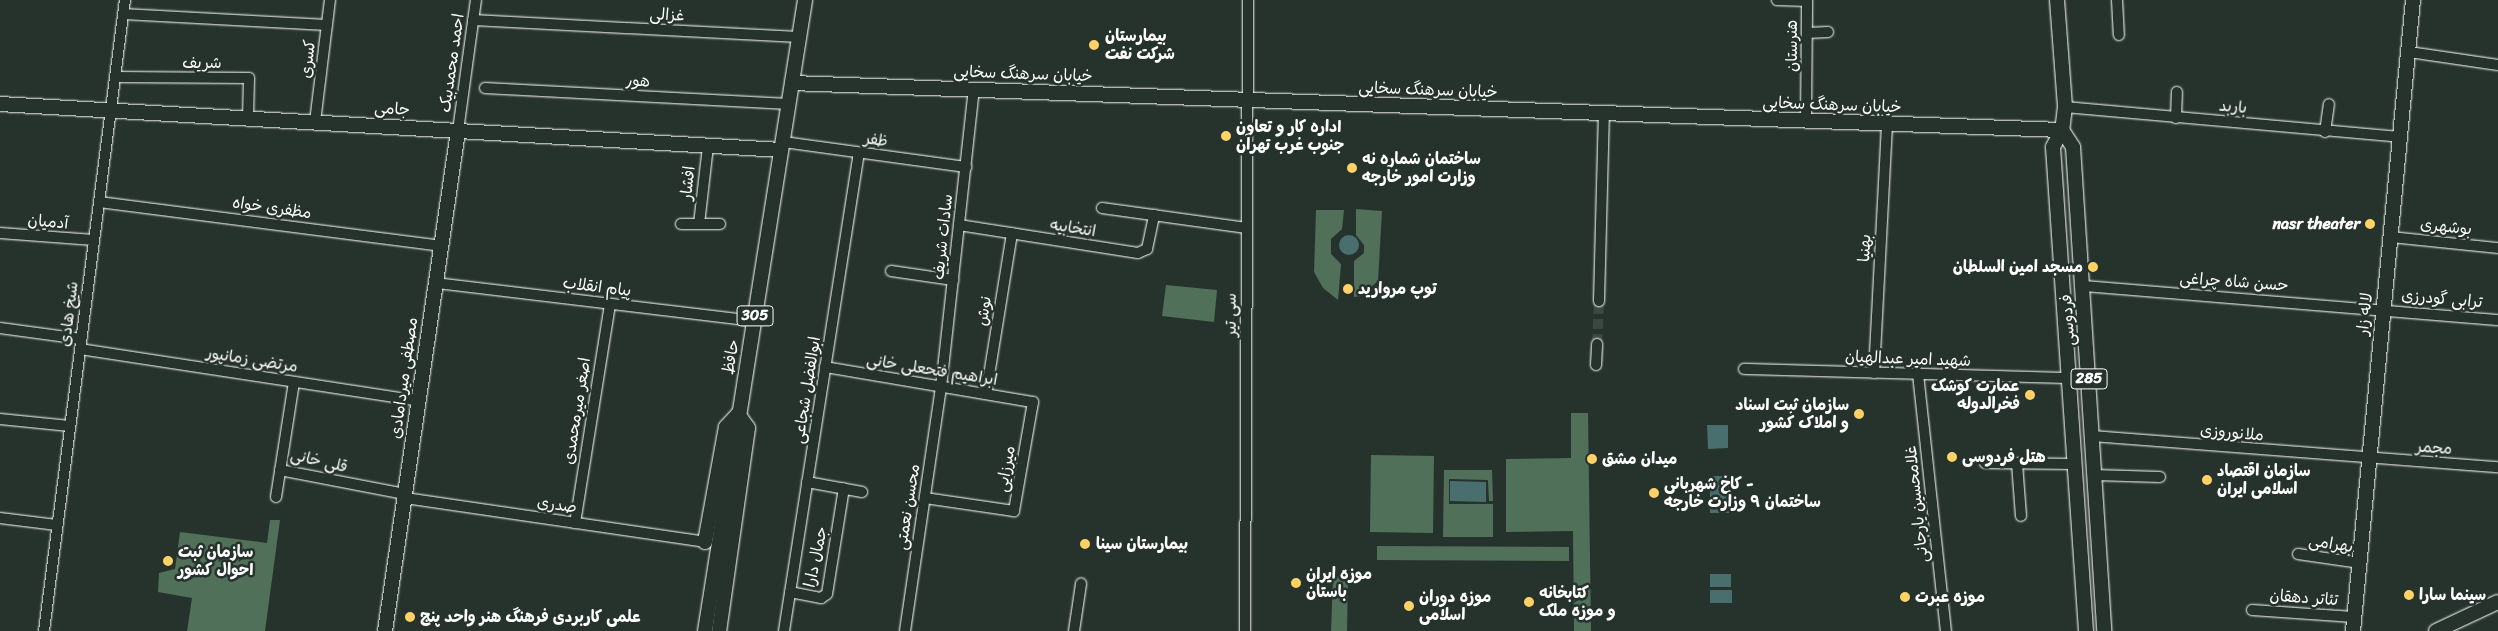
<!DOCTYPE html>
<meta charset="utf-8">
<style>
body{margin:0}
#map{position:relative;width:2498px;height:631px;overflow:hidden;background:#26332d;font-family:Sriracha,"Playpen Sans Arabic",sans-serif}
div>[style]{position:absolute}
.green>*{inset:0;background:#517059}
.water>*{inset:0;background:#496e6e}
.round{border-radius:50%}
.minor-tunnel>*{height:10px;margin-top:-5px;transform-origin:0;background:repeating-linear-gradient(90deg,#3c4742 0 10px,transparent 0 15px)}
.roads{filter:drop-shadow(0 0 1px #fff) drop-shadow(0 0 1px #fff)}
.minor>*{height:10px;margin:-5px;padding:0 5px;transform-origin:5px;border-radius:5px;background:#26332d}
.major>*{height:14px;margin:-7px;padding:0 7px;transform-origin:7px;border-radius:7px;background:#26332d}
.dots>*{width:14px;height:14px;translate:-50% -50%;box-sizing:border-box;border:2px solid #26332d;border-radius:50%}
span{translate:-50% -50%;white-space:nowrap;text-align:center;line-height:1.15;-webkit-text-stroke:5px #26332d;paint-order:stroke}
.shield-label span{padding:1px 4px;background:#26332d;border:1px solid;border-radius:4px;-webkit-text-stroke-width:0}
.shield-label{font-size:15px;color:#fff;font-weight:700}
.street-label{font-size:16px;color:#fff}
.poi-label{font-size:16px;color:#fff;font-weight:700}
.left{translate:0 -50%;text-align:left}
.right{translate:-100% -50%;text-align:right}
</style>
<div id="map">
<div class="green">
<div style="clip-path:polygon(1356px 209px,1382px 211px,1378px 281px,1361px 296px,1354px 297px,1354px 261px,1364px 253px,1364px 245px,1356px 235px)"></div>
<div style="clip-path:polygon(1316px 210px,1344px 210px,1342px 229px,1331px 239px,1331px 254px,1341px 264px,1338px 300px,1323px 288px,1314px 272px)"></div>
<div style="clip-path:polygon(1166px 285px,1217px 290px,1214px 322px,1162px 316px)"></div>
<div style="clip-path:polygon(1571px 413px,1588px 413px,1591px 631px,1574px 631px,1573px 531px,1506px 532px,1506px 459px,1571px 458px)"></div>
<div style="clip-path:polygon(1371px 455px,1434px 456px,1433px 533px,1370px 532px)"></div>
<div style="clip-path:polygon(1444px 470px,1492px 470px,1493px 501px,1489px 501px,1488px 480px,1449px 479px,1449px 504px,1493px 504px,1493px 537px,1443px 537px)"></div>
<div style="clip-path:polygon(270px 520px,280px 520px,265px 631px,187px 631px,192px 598px,158px 592px,159px 573px,175px 569px,180px 532px,267px 543px)"></div>
<div style="clip-path:polygon(1377px 546px,1569px 547px,1569px 561px,1377px 560px)"></div>
<div style="clip-path:polygon(1333px 576px,1348px 579px,1347px 631px,1331px 631px)"></div>
</div>
<div class="water">
<div class="round" style="left:1339px;top:235px;width:20px;height:20px"></div>
<div style="clip-path:polygon(1707px 425px,1728px 425px,1728px 448px,1708px 449px)"></div>
<div style="clip-path:polygon(1710px 476px,1729px 476px,1729px 513px,1710px 513px)"></div>
<div style="clip-path:polygon(1450px 481px,1486px 482px,1486px 502px,1450px 501px)"></div>
<div style="clip-path:polygon(1710px 574px,1731px 574px,1731px 587px,1710px 587px)"></div>
<div style="clip-path:polygon(1710px 590px,1732px 590px,1732px 603px,1710px 603px)"></div>
</div>
<div class="minor-tunnel">
<div style="left:1597px;top:344px;width:43px;rotate:-87.3deg"></div>
</div>
<div class="roads">
<div class="minor">
<div style="left:1777px;top:0;width:30px;rotate:2deg"></div>
<div style="left:2117px;top:0;width:35px;rotate:87deg"></div>
<div style="left:123px;top:14px;width:204px;rotate:3.1deg"></div>
<div style="left:473px;top:20px;width:326px;rotate:3deg"></div>
<div style="left:1807px;top:33px;width:21px;rotate:-3deg"></div>
<div style="left:2409px;top:52px;width:90px;rotate:8.3deg"></div>
<div style="left:115px;top:77px;width:134px;rotate:0.4deg"></div>
<div style="left:249px;top:78px;width:40px;rotate:91.4deg"></div>
<div style="left:485px;top:88px;width:304px;rotate:3deg"></div>
<div style="left:2065px;top:107px;width:336px;rotate:5.1deg"></div>
<div style="left:2176px;top:118px;width:26px;rotate:-88deg"></div>
<div style="left:315px;top:122px;width:123px;rotate:-83deg"></div>
<div style="left:1806px;top:122px;width:122px;rotate:-89.5deg"></div>
<div style="left:458px;top:131px;width:132px;rotate:-82.2deg"></div>
<div style="left:2325px;top:132px;width:28px;rotate:-82deg"></div>
<div style="left:783px;top:142px;width:185px;rotate:7.8deg"></div>
<div style="left:99px;top:202px;width:346px;rotate:7.3deg"></div>
<div style="left:1102px;top:208px;width:146px;rotate:7.9deg"></div>
<div style="left:681px;top:224px;width:39px"></div>
<div style="left:699px;top:224px;width:79px;rotate:-83.4deg"></div>
<div style="left:959px;top:225px;width:181px;rotate:8.9deg"></div>
<div style="left:1138px;top:253px;width:10px;rotate:-24deg"></div>
<div style="left:1147px;top:249px;width:35px;rotate:-78deg"></div>
<div style="left:0;top:233px;width:94px;rotate:4.3deg"></div>
<div style="left:2391px;top:237px;width:108px;rotate:5.9deg"></div>
<div style="left:891px;top:271px;width:63px;rotate:8.3deg"></div>
<div style="left:436px;top:283px;width:320px;rotate:6.8deg"></div>
<div style="left:2083px;top:286px;width:416px;rotate:4.7deg"></div>
<div style="left:1599px;top:301px;width:187px;rotate:-88.5deg"></div>
<div style="left:0;top:328px;width:82px;rotate:7.7deg"></div>
<div style="left:80px;top:349px;width:343px;rotate:8.7deg"></div>
<div style="left:1596px;top:365px;width:21px;rotate:-87deg"></div>
<div style="left:825px;top:367px;width:211px;rotate:9.6deg"></div>
<div style="left:1033px;top:402px;width:111px;rotate:99.9deg"></div>
<div style="left:1014px;top:511px;width:90px;rotate:-171.7deg"></div>
<div style="left:1744px;top:369px;width:326px;rotate:1.6deg"></div>
<div style="left:1874px;top:373px;width:248px;rotate:-87deg"></div>
<div style="left:1918px;top:374px;width:259px;rotate:83.8deg"></div>
<div style="left:986px;top:394px;width:163px;rotate:-80.8deg"></div>
<div style="left:0;top:419px;width:70px;rotate:5.7deg"></div>
<div style="left:2092px;top:436px;width:407px;rotate:4.4deg"></div>
<div style="left:1985px;top:463px;width:91px;rotate:0.6deg"></div>
<div style="left:2017px;top:463px;width:53px;rotate:85.7deg"></div>
<div style="left:280px;top:470px;width:127px;rotate:10.9deg"></div>
<div style="left:2094px;top:475px;width:66px;rotate:1.7deg"></div>
<div style="left:807px;top:482px;width:56px;rotate:10.3deg"></div>
<div style="left:276px;top:497px;width:116px;rotate:-81.1deg"></div>
<div style="left:405px;top:498px;width:303px;rotate:8.3deg"></div>
<div style="left:0;top:518px;width:57px;rotate:7deg"></div>
<div style="left:575px;top:523px;width:222px;rotate:-80.9deg"></div>
<div style="left:2298px;top:554px;width:63px;rotate:8.3deg"></div>
<div style="left:790px;top:592px;width:32px;rotate:11deg"></div>
<div style="left:821px;top:598px;width:7px;rotate:-34deg"></div>
<div style="left:827px;top:594px;width:107px;rotate:-80.9deg"></div>
<div style="left:2252px;top:610px;width:102px;rotate:3.9deg"></div>
<div style="left:44px;top:631px;width:636px;rotate:-82.69deg"></div>
<div style="left:784px;top:631px;width:484px;rotate:-81.1deg"></div>
<div style="left:905px;top:631px;width:247px;rotate:-81.6deg"></div>
<div style="left:941px;top:387px;width:299px;rotate:-83.7deg"></div>
<div style="left:1074px;top:631px;width:48px;rotate:-81.5deg"></div>
<div style="left:1245px;top:631px;width:631px;rotate:-89.73deg"></div>
</div>
<div class="major">
<div style="left:2057px;top:0;width:107px;rotate:85.7deg"></div>
<div style="left:2065px;top:107px;width:23px;rotate:97deg"></div>
<div style="left:2062px;top:130px;width:19px;rotate:118deg"></div>
<div style="left:2053px;top:147px;width:485px;rotate:86.1deg"></div>
<div style="left:792px;top:83px;width:1271px;rotate:2.12deg"></div>
<div style="left:0;top:104px;width:782px;rotate:3.37deg"></div>
<div style="left:2062px;top:130px;width:20px;rotate:57deg"></div>
<div style="left:2073px;top:147px;width:485px;rotate:86.3deg"></div>
<div style="left:705px;top:542px;width:117px;rotate:-79.7deg"></div>
<div style="left:726px;top:427px;width:18px;rotate:-47deg"></div>
<div style="left:738px;top:414px;width:17px;rotate:54deg"></div>
<div style="left:748px;top:428px;width:205px;rotate:98.1deg"></div>
<div style="left:385px;top:631px;width:505px;rotate:-81.69deg"></div>
<div style="left:705px;top:631px;width:639px;rotate:-80.99deg"></div>
<div style="left:2353px;top:631px;width:634px;rotate:-84.57deg"></div>
<div style="left:2436px;top:631px;width:68px;rotate:-25.1deg"></div>
</div>
</div>
<div class="dots">
<div style="left:1094px;top:45px;background:#ffd166"></div>
<div style="left:1226px;top:136px;background:#ffd166"></div>
<div style="left:1352px;top:168px;background:#ffd166"></div>
<div style="left:2370px;top:224px;background:#ffd166"></div>
<div style="left:2093px;top:267px;background:#ffd166"></div>
<div style="left:1348px;top:289px;background:#ffd166"></div>
<div style="left:2030px;top:395px;background:#ffd166"></div>
<div style="left:1859px;top:414px;background:#ffd166"></div>
<div style="left:1952px;top:457px;background:#ffd166"></div>
<div style="left:1592px;top:459px;background:#ffd166"></div>
<div style="left:2207px;top:480px;background:#ffd166"></div>
<div style="left:1654px;top:493px;background:#ffd166"></div>
<div style="left:1085px;top:544px;background:#ffd166"></div>
<div style="left:168px;top:561px;background:#ffd166"></div>
<div style="left:1296px;top:583px;background:#ffd166"></div>
<div style="left:2409px;top:595px;background:#ffd166"></div>
<div style="left:1905px;top:597px;background:#ffd166"></div>
<div style="left:1529px;top:602px;background:#ffd166"></div>
<div style="left:1409px;top:606px;background:#ffd166"></div>
<div style="left:410px;top:617px;background:#ffd166"></div>
</div>
<div class="shield-label">
<span style="left:755px;top:316px">305</span>
<span style="left:2089px;top:379px">285</span>
</div>
<div class="street-label">
<span style="left:667px;top:15px;rotate:3deg">غزالی</span>
<span style="left:1792px;top:46px;rotate:-90deg">هنرستان</span>
<span style="left:308px;top:59px;rotate:-83deg">کسری</span>
<span style="left:202px;top:63px">شریف</span>
<span style="left:452px;top:63px;rotate:-82deg">احمد محمدبیک</span>
<span style="left:1023px;top:74px;rotate:2deg">خیابان سرهنگ سخایی</span>
<span style="left:638px;top:81px;rotate:3deg">هور</span>
<span style="left:1428px;top:90px;rotate:2deg">خیابان سرهنگ سخایی</span>
<span style="left:1832px;top:105px;rotate:2deg">خیابان سرهنگ سخایی</span>
<span style="left:2233px;top:107px;rotate:5deg">باربد</span>
<span style="left:392px;top:109px;rotate:3deg">جامی</span>
<span style="left:876px;top:140px;rotate:8deg">ظفر</span>
<span style="left:688px;top:183px;rotate:-84deg">افشار</span>
<span style="left:272px;top:208px;rotate:8deg">مظفری خواه</span>
<span style="left:48px;top:222px;rotate:5deg">آدمیان</span>
<span style="left:2446px;top:227px;rotate:6deg">بوشهری</span>
<span style="left:1073px;top:228px;rotate:9deg">انتخابیه</span>
<span style="left:943px;top:237px;rotate:-84deg">سادات شریف</span>
<span style="left:1865px;top:248px;rotate:-87deg">بهنیا</span>
<span style="left:2234px;top:282px;rotate:4deg">حسن شاه چراغی</span>
<span style="left:597px;top:287px;rotate:7deg">پیام انقلاب</span>
<span style="left:2442px;top:299px;rotate:5deg">ترابی گودرزی</span>
<span style="left:984px;top:311px;rotate:-81deg">نوش</span>
<span style="left:69px;top:314px;rotate:-83deg">شیخ هادی</span>
<span style="left:2365px;top:314px;rotate:-84deg">لاله زار</span>
<span style="left:1231px;top:315px;rotate:-90deg">سی تیر</span>
<span style="left:2068px;top:320px;rotate:-94deg">فردوسی</span>
<span style="left:731px;top:357px;rotate:-80deg">حافظ</span>
<span style="left:1908px;top:359px;rotate:2deg">شهید امیر عبدالهیان</span>
<span style="left:252px;top:360px;rotate:9deg">مرتضی زمانپور</span>
<span style="left:932px;top:370px;rotate:9deg">ابراهیم فتحعلی خانی</span>
<span style="left:404px;top:378px;rotate:-82deg">مصطفی میردامادی</span>
<span style="left:807px;top:390px;rotate:-81deg">ابوالفضل شجاعی</span>
<span style="left:577px;top:411px;rotate:-81deg">اصغر میرمحمدی</span>
<span style="left:2232px;top:433px;rotate:5deg">ملانوروزی</span>
<span style="left:2434px;top:448px;rotate:4deg">مجمر</span>
<span style="left:319px;top:461px;rotate:13deg">قلی خانی</span>
<span style="left:1006px;top:469px;rotate:-80deg">میرزایی</span>
<span style="left:1917px;top:504px;rotate:-96deg">غلامحسین یارجانی</span>
<span style="left:557px;top:505px;rotate:8deg">صدری</span>
<span style="left:908px;top:507px;rotate:-81deg">محسن نعمتی</span>
<span style="left:2331px;top:544px;rotate:9deg">بهرامی</span>
<span style="left:816px;top:557px;rotate:-78deg">جمال دارا</span>
<span style="left:2304px;top:598px;rotate:4deg">تئاتر دهقان</span>
</div>
<div class="poi-label">
<span class="left" style="left:1105px;top:45px">بیمارستان<br>شرکت نفت</span>
<span class="left" style="left:1236px;top:136px">اداره کار و تعاون<br>جنوب غرب تهران</span>
<span class="left" style="left:1362px;top:168px">ساختمان شماره نه<br>وزارت امور خارجه</span>
<span class="right" style="left:2360px;top:224px">nasr theater</span>
<span class="right" style="left:2083px;top:267px">مسجد امین السلطان</span>
<span class="left" style="left:1358px;top:289px">توپ مروارید</span>
<span class="right" style="left:2020px;top:395px">عمارت کوشک<br>فخرالدوله</span>
<span class="right" style="left:1849px;top:414px">سازمان ثبت اسناد<br>و املاک کشور</span>
<span class="left" style="left:1962px;top:457px">هتل فردوسی</span>
<span class="left" style="left:1602px;top:459px">میدان مشق</span>
<span class="left" style="left:2217px;top:480px">سازمان اقتصاد<br>اسلامی ایران</span>
<span class="left" style="left:1664px;top:493px">کاخ شهربانی -<br>ساختمان ۹ وزارت خارجه</span>
<span class="left" style="left:1096px;top:544px">بیمارستان سینا</span>
<span class="left" style="left:178px;top:561px">سازمان ثبت<br>احوال کشور</span>
<span class="left" style="left:1306px;top:583px">موزه ایران<br>باستان</span>
<span class="left" style="left:1539px;top:602px">کتابخانه<br>و موزه ملک</span>
<span class="left" style="left:2419px;top:595px">سینما سارا</span>
<span class="left" style="left:1419px;top:606px">موزه دوران<br>اسلامی</span>
<span class="left" style="left:1915px;top:597px">موزه عبرت</span>
<span class="left" style="left:420px;top:617px">علمی کاربردی فرهنگ هنر واحد پنج</span>
</div>
</div>
